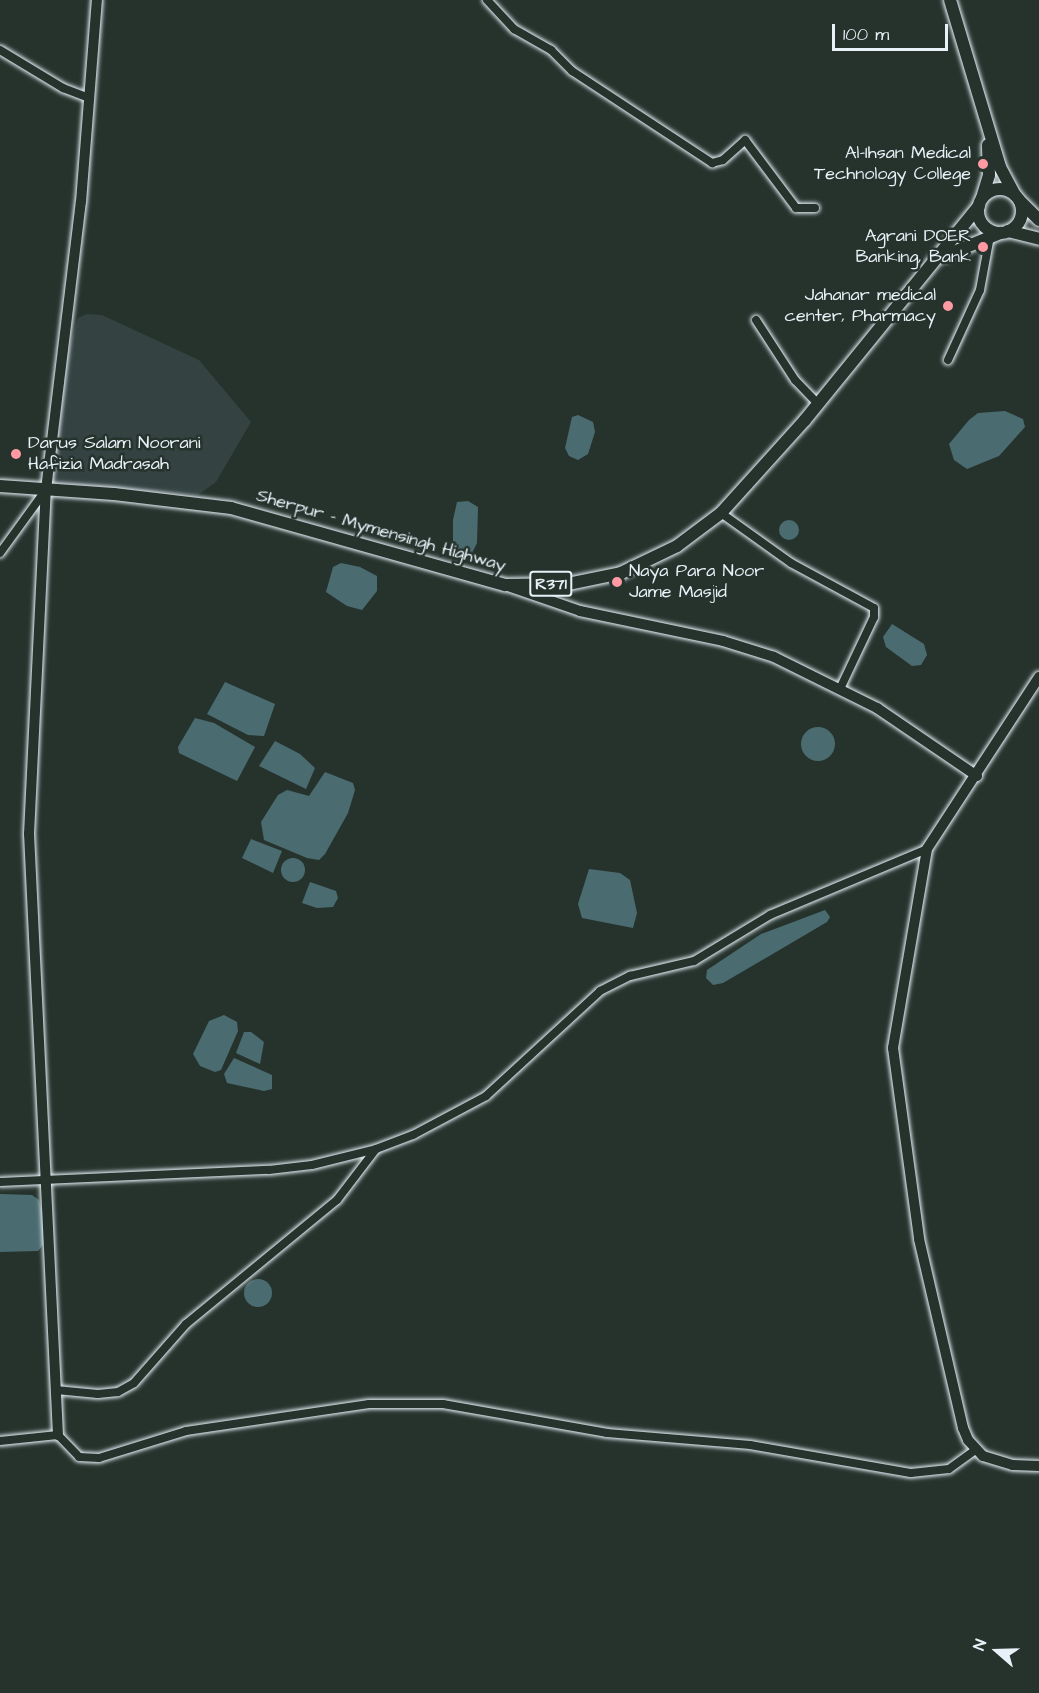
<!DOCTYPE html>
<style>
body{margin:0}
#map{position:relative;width:1039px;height:1693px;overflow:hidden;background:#26332d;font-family:"Architects Daughter",sans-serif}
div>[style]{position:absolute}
.built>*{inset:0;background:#344242}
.water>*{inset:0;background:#4a6c70}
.round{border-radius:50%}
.roads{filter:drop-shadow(0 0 2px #e8f1f8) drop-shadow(0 0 2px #e8f1f8)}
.street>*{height:8px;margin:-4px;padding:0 4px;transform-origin:4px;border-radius:4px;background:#26332d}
.secondary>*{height:10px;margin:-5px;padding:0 5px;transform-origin:5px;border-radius:5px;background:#26332d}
.primary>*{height:12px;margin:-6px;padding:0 6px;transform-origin:6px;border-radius:6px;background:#26332d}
.primary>.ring{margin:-6px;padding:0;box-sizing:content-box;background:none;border:12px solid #26332d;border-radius:50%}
.dots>*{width:16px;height:16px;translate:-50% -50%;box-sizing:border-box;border:3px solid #26332d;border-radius:50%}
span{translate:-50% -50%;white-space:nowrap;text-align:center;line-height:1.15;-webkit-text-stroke:5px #26332d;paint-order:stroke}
.shield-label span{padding:2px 4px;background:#26332d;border:2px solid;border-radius:4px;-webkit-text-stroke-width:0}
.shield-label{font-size:16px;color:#e8f1f8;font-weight:700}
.poi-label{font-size:18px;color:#e8f1f8}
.right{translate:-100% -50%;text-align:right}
.left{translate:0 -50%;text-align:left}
.street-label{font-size:18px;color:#e8f1f8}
.north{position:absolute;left:967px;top:1621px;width:60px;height:60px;-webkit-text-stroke:4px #26332d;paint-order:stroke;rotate:290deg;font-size:16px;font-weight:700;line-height:24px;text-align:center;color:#e8f1f8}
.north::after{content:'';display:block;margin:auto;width:21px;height:27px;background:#e8f1f8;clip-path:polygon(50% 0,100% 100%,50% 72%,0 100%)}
.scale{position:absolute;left:832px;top:24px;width:116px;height:27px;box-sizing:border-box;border:3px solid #e8f1f8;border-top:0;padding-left:8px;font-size:18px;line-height:21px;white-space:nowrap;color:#e8f1f8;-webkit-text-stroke:4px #26332d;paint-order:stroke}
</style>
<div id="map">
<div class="built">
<div style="clip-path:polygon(87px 314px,102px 315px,199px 360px,251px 422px,216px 482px,198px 495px,51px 482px,65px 363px,78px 318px)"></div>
</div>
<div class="water">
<div style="clip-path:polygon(1005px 411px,1023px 419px,1025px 427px,999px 456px,967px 469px,954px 460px,949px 444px,969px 420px,978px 413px)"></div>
<div style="clip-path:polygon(578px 415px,593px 422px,595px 432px,588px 454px,578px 460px,569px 456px,565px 448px,572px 417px)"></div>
<div style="clip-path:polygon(468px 501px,478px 507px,477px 543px,471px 555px,463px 559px,453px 549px,453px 520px,457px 502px)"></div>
<div class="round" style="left:779px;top:520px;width:20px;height:20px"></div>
<div style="clip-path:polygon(341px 563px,360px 567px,377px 576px,377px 591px,362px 610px,347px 606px,326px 592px,333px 567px)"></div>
<div style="clip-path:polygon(892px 624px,924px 644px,927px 655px,921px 665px,912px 666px,886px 647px,883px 637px)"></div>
<div style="clip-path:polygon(225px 682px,275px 704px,264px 736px,248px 735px,207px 714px)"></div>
<div style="clip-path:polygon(195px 718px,214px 723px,255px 747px,237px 781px,179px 753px,178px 747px)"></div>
<div class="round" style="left:801px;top:727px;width:34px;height:34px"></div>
<div style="clip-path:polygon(275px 741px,300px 754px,315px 768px,306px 789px,259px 766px)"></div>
<div style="clip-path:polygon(325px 772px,353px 783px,355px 790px,348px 813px,325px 854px,319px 860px,307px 858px,264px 840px,261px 822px,278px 795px,287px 790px,309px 796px)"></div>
<div style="clip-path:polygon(251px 839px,282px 851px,273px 873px,242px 858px)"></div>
<div class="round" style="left:281px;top:858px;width:24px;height:24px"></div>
<div style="clip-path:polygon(589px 869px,620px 873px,630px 880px,637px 913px,633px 928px,582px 918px,578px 904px)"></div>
<div style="clip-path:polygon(310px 882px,336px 891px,338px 898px,333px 907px,317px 908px,302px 903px)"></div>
<div style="clip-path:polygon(825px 910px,830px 917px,827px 922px,723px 983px,713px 985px,706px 978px,707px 970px,761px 934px)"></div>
<div style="clip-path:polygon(224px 1015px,237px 1022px,238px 1031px,221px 1070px,215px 1072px,200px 1066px,193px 1054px,209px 1021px)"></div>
<div style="clip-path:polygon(244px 1032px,251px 1032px,264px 1042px,260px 1064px,236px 1053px)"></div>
<div style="clip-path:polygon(234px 1058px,272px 1075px,272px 1089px,264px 1091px,227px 1083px,224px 1074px)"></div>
<div style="clip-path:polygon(0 1194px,32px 1195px,39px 1200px,44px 1220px,43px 1245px,38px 1251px,0 1252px)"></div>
<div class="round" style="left:244px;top:1279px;width:28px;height:28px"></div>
</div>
<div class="roads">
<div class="street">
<div style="left:487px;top:0;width:40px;rotate:47deg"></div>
<div style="left:514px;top:29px;width:43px;rotate:29.6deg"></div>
<div style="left:551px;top:50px;width:30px;rotate:45deg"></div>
<div style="left:572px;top:71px;width:168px;rotate:33.3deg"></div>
<div style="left:712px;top:163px;width:11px;rotate:-15deg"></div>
<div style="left:723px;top:160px;width:30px;rotate:-42deg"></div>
<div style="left:745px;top:140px;width:85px;rotate:53.1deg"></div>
<div style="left:796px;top:208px;width:19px"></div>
<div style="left:0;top:50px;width:74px;rotate:31.1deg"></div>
<div style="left:63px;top:88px;width:28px;rotate:21deg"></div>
<div style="left:756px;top:320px;width:72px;rotate:57deg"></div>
<div style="left:795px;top:380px;width:33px;rotate:46deg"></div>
<div style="left:948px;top:360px;width:77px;rotate:-65.4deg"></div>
<div style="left:980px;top:290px;width:55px;rotate:-79.5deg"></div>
<div style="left:721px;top:513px;width:86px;rotate:35.5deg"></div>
<div style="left:791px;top:563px;width:94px;rotate:28.5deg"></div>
<div style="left:874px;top:608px;width:9px;rotate:90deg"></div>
<div style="left:874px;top:617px;width:80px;rotate:115.3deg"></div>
<div style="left:0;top:553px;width:77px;rotate:-54deg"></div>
<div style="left:0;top:1182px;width:269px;rotate:-2.6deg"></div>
<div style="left:269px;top:1170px;width:43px;rotate:-6.6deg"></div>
<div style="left:312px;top:1165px;width:66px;rotate:-14deg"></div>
<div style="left:56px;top:1390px;width:42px;rotate:5.4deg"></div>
<div style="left:98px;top:1394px;width:20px;rotate:-6deg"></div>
<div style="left:118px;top:1392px;width:18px;rotate:-29deg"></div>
<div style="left:134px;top:1383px;width:79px;rotate:-48.6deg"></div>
<div style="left:186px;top:1324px;width:195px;rotate:-39.4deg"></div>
<div style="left:337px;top:1200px;width:64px;rotate:-52.6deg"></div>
<div style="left:376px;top:1149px;width:40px;rotate:-21deg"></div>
<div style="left:413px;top:1135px;width:83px;rotate:-28.1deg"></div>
<div style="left:486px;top:1096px;width:155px;rotate:-42.6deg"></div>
<div style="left:600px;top:991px;width:34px;rotate:-27deg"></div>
<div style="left:630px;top:976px;width:66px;rotate:-13.2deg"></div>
<div style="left:694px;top:961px;width:89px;rotate:-31.2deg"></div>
<div style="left:770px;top:915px;width:170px;rotate:-22.8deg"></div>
<div style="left:0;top:1441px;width:58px;rotate:-5.9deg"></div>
<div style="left:58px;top:1435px;width:30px;rotate:46deg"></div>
<div style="left:79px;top:1457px;width:20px;rotate:3deg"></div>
<div style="left:99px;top:1458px;width:91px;rotate:-17.2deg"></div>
<div style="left:186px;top:1431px;width:185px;rotate:-8.4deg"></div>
<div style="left:369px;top:1404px;width:74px"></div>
<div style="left:443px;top:1404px;width:167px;rotate:10deg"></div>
<div style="left:607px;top:1433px;width:144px;rotate:4.8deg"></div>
<div style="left:750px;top:1445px;width:163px;rotate:9.9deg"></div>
<div style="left:911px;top:1473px;width:38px;rotate:-6deg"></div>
<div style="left:949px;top:1469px;width:32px;rotate:-36deg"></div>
</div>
<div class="secondary">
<div style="left:508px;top:586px;width:76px;rotate:19.1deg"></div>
<div style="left:580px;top:611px;width:146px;rotate:11.8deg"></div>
<div style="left:723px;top:641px;width:53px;rotate:17.4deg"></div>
<div style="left:774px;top:657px;width:115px;rotate:26.3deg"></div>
<div style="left:877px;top:708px;width:121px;rotate:34.2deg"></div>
<div style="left:1039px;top:677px;width:205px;rotate:123.1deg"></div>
<div style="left:927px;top:849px;width:202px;rotate:99.7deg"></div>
<div style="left:893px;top:1048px;width:193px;rotate:82.2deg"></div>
<div style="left:919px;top:1239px;width:194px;rotate:76.9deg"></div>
<div style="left:963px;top:1428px;width:13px;rotate:67deg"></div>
<div style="left:968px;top:1440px;width:22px;rotate:47deg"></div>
<div style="left:983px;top:1456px;width:31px;rotate:17deg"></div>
<div style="left:1013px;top:1465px;width:26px;rotate:2deg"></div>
<div style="left:58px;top:1435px;width:602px;rotate:-92.76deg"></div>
<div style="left:29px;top:834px;width:344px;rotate:-87.2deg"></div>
<div style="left:46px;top:490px;width:290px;rotate:-83.1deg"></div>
<div style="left:81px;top:202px;width:203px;rotate:-85.5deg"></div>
</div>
<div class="primary">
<div style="left:950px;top:0;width:174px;rotate:73.3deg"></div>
<div style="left:1000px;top:167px;width:32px;rotate:62deg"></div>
<div class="ring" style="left:978px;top:189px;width:32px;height:32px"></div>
<div style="left:982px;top:198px;width:24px;rotate:-73deg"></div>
<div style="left:989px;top:175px;width:30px;rotate:-92deg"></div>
<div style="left:1020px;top:201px;width:27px;rotate:45deg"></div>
<div style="left:1008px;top:231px;width:32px;rotate:14deg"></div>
<div style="left:944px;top:256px;width:61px;rotate:-22.3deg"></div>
<div style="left:0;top:486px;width:114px;rotate:4deg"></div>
<div style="left:114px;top:494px;width:118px;rotate:6.8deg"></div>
<div style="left:231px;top:508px;width:285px;rotate:15.7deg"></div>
<div style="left:505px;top:585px;width:63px;rotate:-0.9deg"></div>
<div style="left:568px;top:584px;width:54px;rotate:-11.7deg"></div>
<div style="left:621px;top:573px;width:62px;rotate:-25.7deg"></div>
<div style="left:677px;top:546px;width:55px;rotate:-36.9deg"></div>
<div style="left:721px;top:513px;width:125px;rotate:-47.9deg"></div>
<div style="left:805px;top:420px;width:276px;rotate:-50.9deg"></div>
</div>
</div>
<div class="dots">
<div style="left:983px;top:164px;background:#ff9aa2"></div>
<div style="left:983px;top:247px;background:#ff9aa2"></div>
<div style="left:948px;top:306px;background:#ff9aa2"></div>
<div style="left:16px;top:454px;background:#ff9aa2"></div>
<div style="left:617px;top:582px;background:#ff9aa2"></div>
</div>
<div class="shield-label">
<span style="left:551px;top:584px">R371</span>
</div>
<div class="poi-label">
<span class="right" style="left:971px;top:164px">Al-Ihsan Medical<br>Technology College</span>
<span class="right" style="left:971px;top:247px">Agrani DOER<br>Banking, Bank</span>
<span class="right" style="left:936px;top:306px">Jahanar medical<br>center, Pharmacy</span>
<span class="left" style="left:28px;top:454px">Darus Salam Noorani<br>Hafizia Madrasah</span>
<span class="left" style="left:629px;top:582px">Naya Para Noor<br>Jame Masjid</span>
</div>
<div class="street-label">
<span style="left:381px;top:531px;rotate:16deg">Sherpur - Mymensingh Highway</span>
</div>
<div class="north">N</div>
<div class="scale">100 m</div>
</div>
